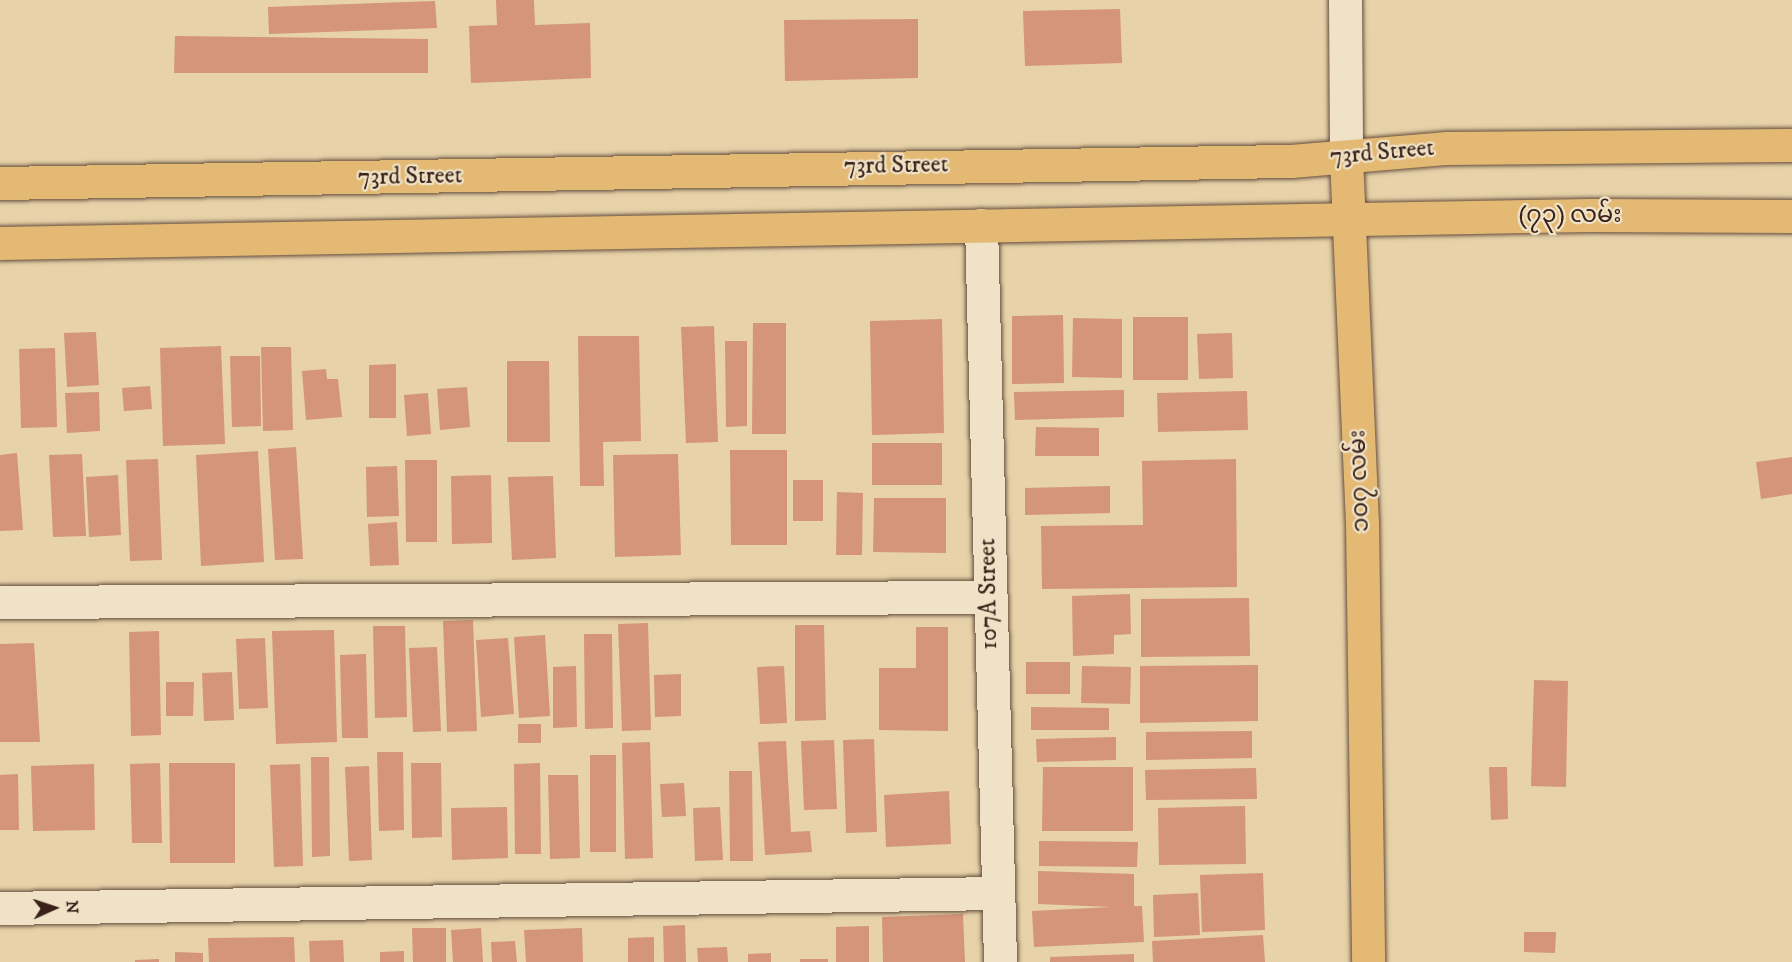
<!DOCTYPE html>
<meta charset="utf-8">
<style>
body{margin:0}
#map{position:relative;width:1792px;height:962px;overflow:hidden;background:#e7d2a9;font-family:"IM FELL DW Pica","Noto Sans Myanmar",serif}
div>[style]{position:absolute}
.building>*{inset:0;background:#d49578}
.roads{filter:drop-shadow(0 0 2px #654e3d) drop-shadow(0 0 2px #654e3d)}
.minor>*{height:33px;margin:-16.5px;padding:0 16.5px;transform-origin:16.5px;border-radius:16.5px;background:#efe2c7}
.major>*{height:33px;margin:-16.5px;padding:0 16.5px;transform-origin:16.5px;border-radius:16.5px;background:#e4b974}
span{translate:-50% -50%;white-space:nowrap;text-align:center;line-height:1.15;-webkit-text-stroke:4.5px #efe2c7;paint-order:stroke}
.street-label{font-size:24px;color:#3a2219}
.north{position:absolute;left:24px;top:878px;width:60px;height:60px;-webkit-text-stroke:4px #efe2c7;paint-order:stroke;rotate:87deg;font-size:16px;font-weight:700;line-height:24px;text-align:center;color:#3a2219}
.north::after{content:'';display:block;margin:auto;width:21px;height:27px;background:#3a2219;clip-path:polygon(50% 0,100% 100%,50% 72%,0 100%)}
</style>
<div id="map">
<div class="building">
<div style="clip-path:polygon(496px 0,534px 0,535px 25px,590px 23px,591px 78px,471px 83px,469px 26px,497px 25px)"></div>
<div style="clip-path:polygon(435px 1px,437px 28px,269px 34px,268px 7px)"></div>
<div style="clip-path:polygon(1120px 9px,1122px 63px,1025px 66px,1023px 11px)"></div>
<div style="clip-path:polygon(918px 19px,918px 78px,785px 81px,784px 20px)"></div>
<div style="clip-path:polygon(175px 36px,428px 39px,428px 73px,174px 73px)"></div>
<div style="clip-path:polygon(1063px 315px,1064px 383px,1012px 384px,1012px 316px)"></div>
<div style="clip-path:polygon(1133px 317px,1188px 317px,1188px 380px,1133px 380px)"></div>
<div style="clip-path:polygon(1073px 318px,1122px 319px,1122px 378px,1072px 377px)"></div>
<div style="clip-path:polygon(942px 319px,944px 433px,872px 435px,870px 321px)"></div>
<div style="clip-path:polygon(753px 323px,786px 323px,786px 434px,752px 434px)"></div>
<div style="clip-path:polygon(714px 326px,718px 442px,686px 443px,681px 327px)"></div>
<div style="clip-path:polygon(96px 332px,99px 385px,67px 387px,64px 333px)"></div>
<div style="clip-path:polygon(1232px 333px,1233px 378px,1199px 379px,1197px 334px)"></div>
<div style="clip-path:polygon(578px 336px,639px 336px,641px 441px,603px 442px,604px 486px,580px 486px)"></div>
<div style="clip-path:polygon(725px 341px,747px 341px,747px 426px,726px 427px)"></div>
<div style="clip-path:polygon(221px 346px,225px 444px,163px 446px,160px 348px)"></div>
<div style="clip-path:polygon(261px 347px,291px 347px,293px 430px,263px 431px)"></div>
<div style="clip-path:polygon(55px 348px,57px 427px,21px 428px,19px 349px)"></div>
<div style="clip-path:polygon(230px 356px,260px 356px,261px 426px,232px 427px)"></div>
<div style="clip-path:polygon(507px 361px,549px 361px,550px 442px,507px 442px)"></div>
<div style="clip-path:polygon(396px 364px,396px 418px,369px 418px,369px 365px)"></div>
<div style="clip-path:polygon(326px 369px,327px 379px,338px 379px,342px 417px,306px 420px,302px 371px)"></div>
<div style="clip-path:polygon(150px 386px,152px 409px,124px 411px,122px 388px)"></div>
<div style="clip-path:polygon(467px 387px,470px 427px,440px 430px,437px 389px)"></div>
<div style="clip-path:polygon(1124px 390px,1124px 417px,1015px 420px,1014px 392px)"></div>
<div style="clip-path:polygon(1247px 391px,1248px 430px,1158px 432px,1157px 393px)"></div>
<div style="clip-path:polygon(99px 392px,100px 431px,67px 433px,65px 393px)"></div>
<div style="clip-path:polygon(428px 393px,431px 434px,407px 436px,404px 395px)"></div>
<div style="clip-path:polygon(1036px 427px,1099px 428px,1099px 456px,1035px 456px)"></div>
<div style="clip-path:polygon(872px 443px,942px 443px,942px 485px,872px 485px)"></div>
<div style="clip-path:polygon(296px 447px,303px 559px,275px 560px,268px 449px)"></div>
<div style="clip-path:polygon(730px 450px,787px 450px,787px 545px,731px 545px)"></div>
<div style="clip-path:polygon(258px 451px,264px 562px,201px 566px,196px 455px)"></div>
<div style="clip-path:polygon(17px 453px,23px 530px,0 531px,0 455px)"></div>
<div style="clip-path:polygon(82px 454px,86px 536px,53px 537px,49px 455px)"></div>
<div style="clip-path:polygon(678px 454px,681px 555px,615px 557px,613px 455px)"></div>
<div style="clip-path:polygon(1792px 457px,1792px 494px,1761px 499px,1756px 462px)"></div>
<div style="clip-path:polygon(158px 459px,162px 560px,130px 561px,126px 460px)"></div>
<div style="clip-path:polygon(1236px 459px,1237px 587px,1042px 589px,1041px 526px,1143px 525px,1142px 461px)"></div>
<div style="clip-path:polygon(405px 460px,437px 460px,437px 542px,406px 542px)"></div>
<div style="clip-path:polygon(397px 466px,399px 516px,367px 517px,366px 467px)"></div>
<div style="clip-path:polygon(118px 475px,121px 535px,89px 537px,86px 477px)"></div>
<div style="clip-path:polygon(491px 475px,492px 543px,452px 544px,451px 476px)"></div>
<div style="clip-path:polygon(553px 476px,556px 558px,512px 560px,508px 477px)"></div>
<div style="clip-path:polygon(793px 480px,823px 480px,823px 521px,793px 521px)"></div>
<div style="clip-path:polygon(1110px 486px,1110px 513px,1025px 515px,1025px 488px)"></div>
<div style="clip-path:polygon(837px 492px,863px 493px,862px 555px,836px 555px)"></div>
<div style="clip-path:polygon(874px 498px,946px 498px,946px 553px,873px 552px)"></div>
<div style="clip-path:polygon(397px 522px,399px 565px,370px 566px,368px 524px)"></div>
<div style="clip-path:polygon(1130px 594px,1131px 634px,1114px 635px,1114px 654px,1073px 656px,1072px 596px)"></div>
<div style="clip-path:polygon(1249px 598px,1250px 656px,1141px 657px,1141px 599px)"></div>
<div style="clip-path:polygon(473px 620px,477px 731px,447px 732px,443px 621px)"></div>
<div style="clip-path:polygon(648px 623px,651px 730px,622px 731px,618px 624px)"></div>
<div style="clip-path:polygon(795px 625px,824px 625px,826px 720px,795px 721px)"></div>
<div style="clip-path:polygon(373px 626px,405px 626px,407px 717px,375px 718px)"></div>
<div style="clip-path:polygon(916px 627px,948px 627px,948px 731px,879px 730px,879px 668px,916px 668px)"></div>
<div style="clip-path:polygon(334px 630px,337px 742px,276px 744px,272px 631px)"></div>
<div style="clip-path:polygon(159px 631px,161px 735px,131px 736px,129px 632px)"></div>
<div style="clip-path:polygon(584px 634px,612px 634px,613px 728px,585px 729px)"></div>
<div style="clip-path:polygon(545px 635px,550px 716px,519px 718px,514px 637px)"></div>
<div style="clip-path:polygon(265px 638px,268px 708px,239px 709px,236px 639px)"></div>
<div style="clip-path:polygon(508px 638px,514px 714px,481px 717px,476px 640px)"></div>
<div style="clip-path:polygon(34px 643px,40px 742px,0 742px,0 644px)"></div>
<div style="clip-path:polygon(437px 647px,441px 731px,413px 732px,409px 648px)"></div>
<div style="clip-path:polygon(366px 654px,368px 738px,342px 738px,340px 655px)"></div>
<div style="clip-path:polygon(1026px 662px,1070px 662px,1070px 694px,1026px 694px)"></div>
<div style="clip-path:polygon(1258px 665px,1258px 721px,1140px 723px,1140px 666px)"></div>
<div style="clip-path:polygon(576px 666px,577px 727px,553px 728px,553px 667px)"></div>
<div style="clip-path:polygon(784px 666px,787px 723px,760px 724px,757px 667px)"></div>
<div style="clip-path:polygon(1082px 666px,1131px 667px,1130px 704px,1081px 703px)"></div>
<div style="clip-path:polygon(232px 672px,234px 720px,204px 721px,202px 673px)"></div>
<div style="clip-path:polygon(681px 674px,681px 716px,655px 717px,654px 675px)"></div>
<div style="clip-path:polygon(1534px 680px,1568px 681px,1566px 787px,1531px 786px)"></div>
<div style="clip-path:polygon(166px 682px,194px 682px,193px 716px,166px 716px)"></div>
<div style="clip-path:polygon(1031px 707px,1109px 708px,1109px 730px,1031px 730px)"></div>
<div style="clip-path:polygon(518px 724px,541px 724px,541px 743px,518px 743px)"></div>
<div style="clip-path:polygon(1252px 731px,1252px 758px,1146px 760px,1146px 732px)"></div>
<div style="clip-path:polygon(1116px 737px,1116px 760px,1037px 762px,1036px 739px)"></div>
<div style="clip-path:polygon(874px 739px,877px 832px,846px 833px,843px 740px)"></div>
<div style="clip-path:polygon(834px 740px,837px 809px,804px 810px,801px 741px)"></div>
<div style="clip-path:polygon(786px 741px,791px 832px,810px 831px,812px 852px,765px 855px,758px 742px)"></div>
<div style="clip-path:polygon(650px 742px,653px 858px,625px 859px,622px 743px)"></div>
<div style="clip-path:polygon(377px 752px,403px 752px,404px 830px,379px 831px)"></div>
<div style="clip-path:polygon(590px 755px,616px 755px,616px 852px,590px 852px)"></div>
<div style="clip-path:polygon(311px 757px,329px 757px,330px 856px,312px 857px)"></div>
<div style="clip-path:polygon(160px 763px,162px 843px,132px 843px,130px 764px)"></div>
<div style="clip-path:polygon(169px 763px,235px 763px,235px 863px,170px 863px)"></div>
<div style="clip-path:polygon(411px 763px,441px 763px,442px 837px,412px 838px)"></div>
<div style="clip-path:polygon(540px 763px,541px 854px,515px 854px,514px 764px)"></div>
<div style="clip-path:polygon(94px 764px,95px 830px,33px 831px,31px 766px)"></div>
<div style="clip-path:polygon(300px 764px,303px 866px,274px 867px,270px 765px)"></div>
<div style="clip-path:polygon(369px 766px,372px 860px,349px 861px,345px 767px)"></div>
<div style="clip-path:polygon(1043px 767px,1133px 767px,1133px 831px,1042px 831px)"></div>
<div style="clip-path:polygon(1489px 767px,1507px 767px,1508px 819px,1491px 820px)"></div>
<div style="clip-path:polygon(1256px 768px,1257px 799px,1146px 800px,1145px 770px)"></div>
<div style="clip-path:polygon(729px 771px,752px 771px,753px 861px,730px 861px)"></div>
<div style="clip-path:polygon(18px 774px,19px 830px,0 830px,0 775px)"></div>
<div style="clip-path:polygon(548px 775px,578px 775px,580px 858px,550px 859px)"></div>
<div style="clip-path:polygon(684px 783px,686px 816px,662px 817px,660px 784px)"></div>
<div style="clip-path:polygon(949px 791px,951px 844px,886px 847px,884px 795px)"></div>
<div style="clip-path:polygon(1245px 806px,1246px 864px,1159px 865px,1158px 808px)"></div>
<div style="clip-path:polygon(507px 807px,508px 858px,452px 860px,451px 808px)"></div>
<div style="clip-path:polygon(720px 807px,723px 860px,695px 861px,693px 808px)"></div>
<div style="clip-path:polygon(1039px 841px,1138px 842px,1137px 867px,1039px 866px)"></div>
<div style="clip-path:polygon(1038px 871px,1134px 874px,1134px 906px,1142px 906px,1144px 942px,1034px 947px,1032px 911px,1111px 907px,1038px 904px)"></div>
<div style="clip-path:polygon(1263px 873px,1265px 930px,1202px 932px,1200px 875px)"></div>
<div style="clip-path:polygon(1198px 893px,1200px 935px,1154px 937px,1153px 895px)"></div>
<div style="clip-path:polygon(963px 914px,965px 962px,883px 962px,882px 917px)"></div>
<div style="clip-path:polygon(685px 925px,686px 962px,664px 962px,663px 926px)"></div>
<div style="clip-path:polygon(869px 926px,869px 962px,836px 962px,836px 927px)"></div>
<div style="clip-path:polygon(412px 928px,446px 928px,446px 962px,413px 962px)"></div>
<div style="clip-path:polygon(481px 928px,483px 962px,453px 962px,451px 930px)"></div>
<div style="clip-path:polygon(582px 928px,583px 962px,526px 962px,524px 930px)"></div>
<div style="clip-path:polygon(1524px 932px,1556px 932px,1555px 953px,1524px 952px)"></div>
<div style="clip-path:polygon(1263px 935px,1265px 962px,1153px 962px,1152px 941px)"></div>
<div style="clip-path:polygon(294px 937px,295px 962px,209px 962px,208px 938px)"></div>
<div style="clip-path:polygon(654px 937px,654px 962px,628px 962px,628px 938px)"></div>
<div style="clip-path:polygon(343px 940px,344px 962px,310px 962px,309px 941px)"></div>
<div style="clip-path:polygon(515px 941px,517px 962px,492px 962px,491px 942px)"></div>
<div style="clip-path:polygon(727px 947px,728px 962px,698px 962px,697px 948px)"></div>
<div style="clip-path:polygon(404px 951px,404px 962px,380px 962px,380px 952px)"></div>
<div style="clip-path:polygon(175px 952px,203px 953px,203px 962px,175px 962px)"></div>
<div style="clip-path:polygon(771px 953px,771px 962px,748px 962px,748px 954px)"></div>
<div style="clip-path:polygon(1134px 954px,1134px 962px,1050px 962px,1050px 957px)"></div>
<div style="clip-path:polygon(159px 959px,159px 962px,135px 962px,135px 960px)"></div>
<div style="clip-path:polygon(800px 959px,828px 959px,828px 962px,800px 962px)"></div>
</div>
<div class="roads">
<div class="minor">
<div style="left:1345px;top:0;width:157px;rotate:89.6deg"></div>
<div style="left:981px;top:225px;width:737px;rotate:88.52deg"></div>
<div style="left:0;top:602px;width:989px;rotate:-0.29deg"></div>
<div style="left:0;top:908px;width:998px;rotate:-0.86deg"></div>
</div>
<div class="major">
<div style="left:1346px;top:157px;width:365px;rotate:87.5deg"></div>
<div style="left:1362px;top:522px;width:440px;rotate:89.2deg"></div>
<div style="left:0;top:183px;width:1291px;rotate:-0.98deg"></div>
<div style="left:1291px;top:161px;width:157px;rotate:-4.8deg"></div>
<div style="left:1447px;top:148px;width:345px;rotate:-0.5deg"></div>
<div style="left:0;top:243px;width:1590px;rotate:-1.01deg"></div>
<div style="left:1590px;top:215px;width:202px;rotate:0.3deg"></div>
</div>
</div>
<div class="street-label">
<span style="left:1382px;top:153px;rotate:-5deg">73rd Street</span>
<span style="left:896px;top:166px;rotate:-1deg">73rd Street</span>
<span style="left:410px;top:177px;rotate:-1deg">73rd Street</span>
<span style="left:1570px;top:216px">(၇၃) လမ်း</span>
<span style="left:1360px;top:481px;rotate:-92deg">၁၀၇ လမ်း</span>
<span style="left:989px;top:594px;rotate:-91deg">107A Street</span>
</div>
<div class="north">N</div>
</div>
